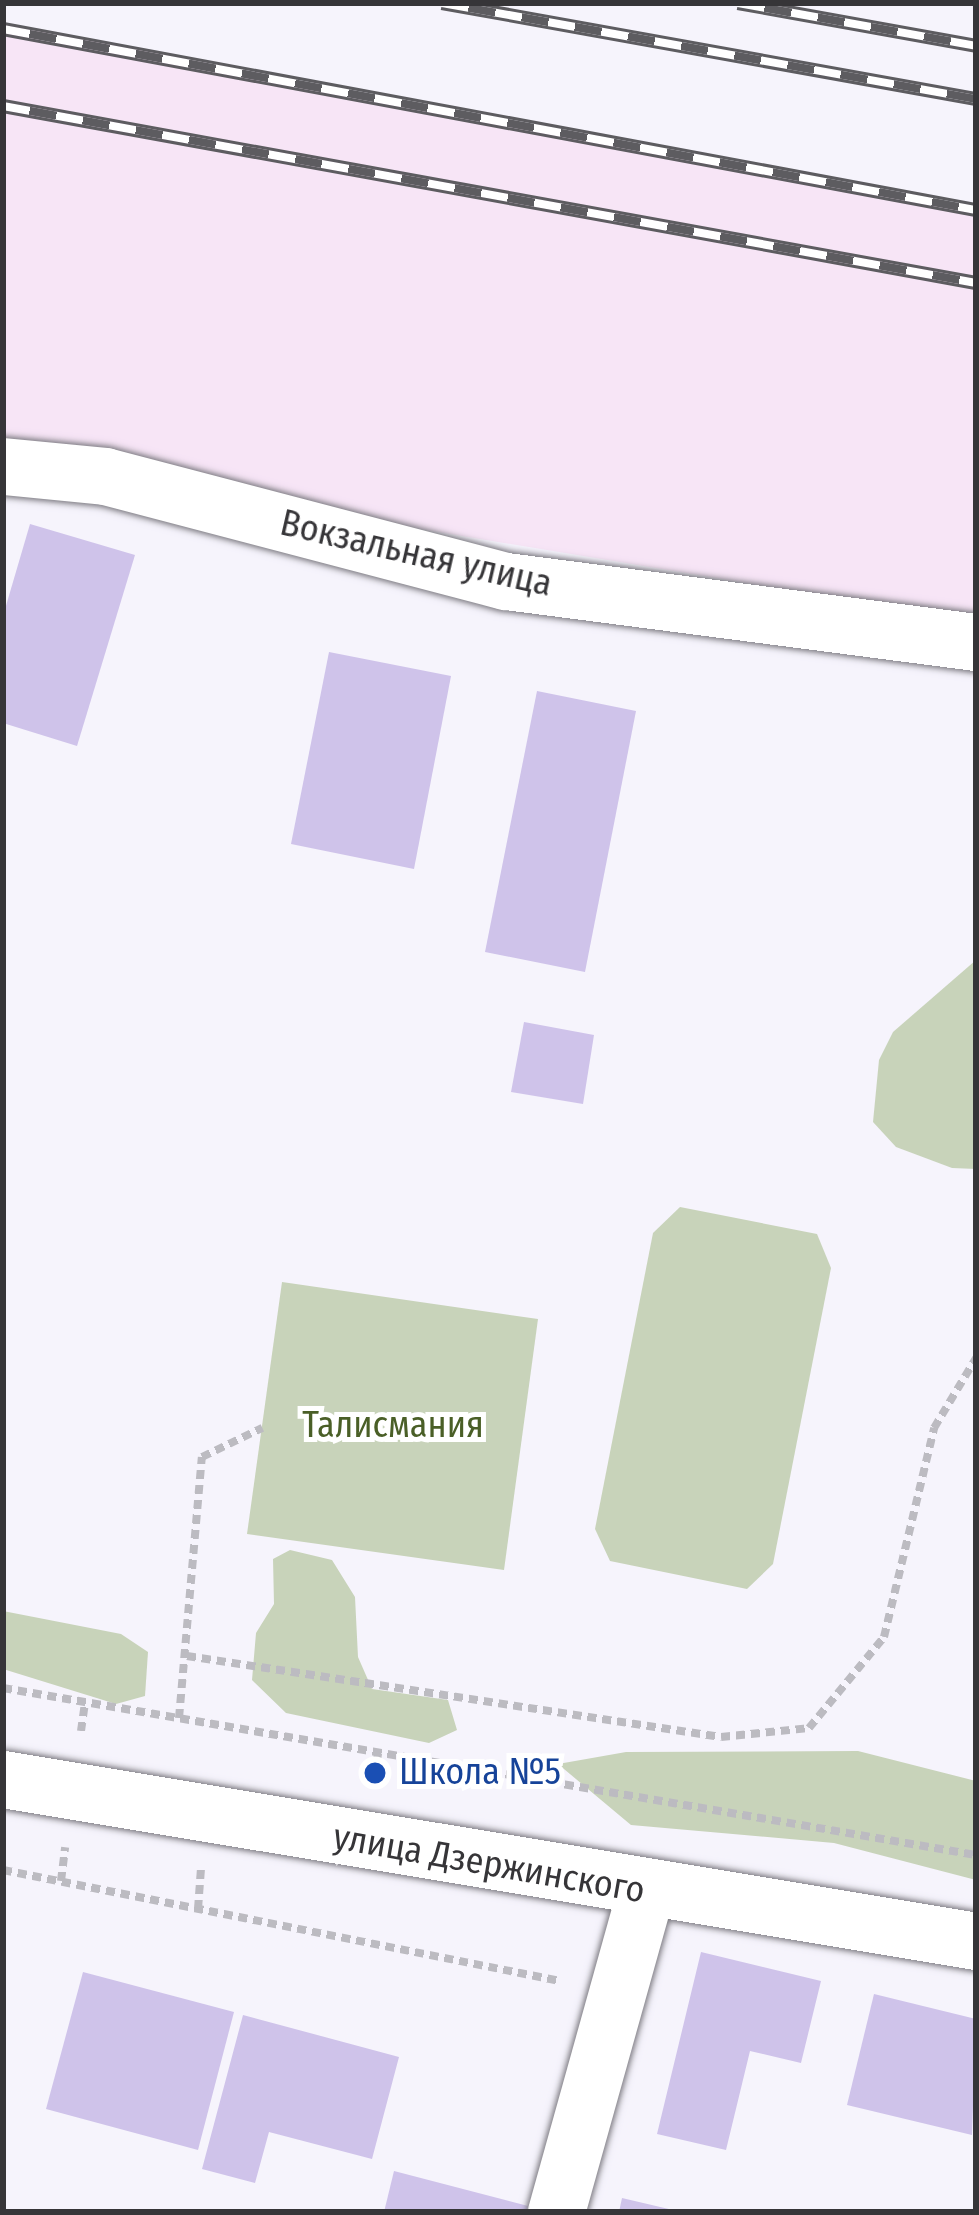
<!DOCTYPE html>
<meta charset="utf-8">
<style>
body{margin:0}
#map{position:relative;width:979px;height:2215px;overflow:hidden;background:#f6f4fc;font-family:"Fira Sans Condensed",sans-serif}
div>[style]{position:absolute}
.industrial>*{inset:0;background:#f7e5f6}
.green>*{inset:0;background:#c8d3ba}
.building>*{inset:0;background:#cfc3ea}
.path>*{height:8px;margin-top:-4px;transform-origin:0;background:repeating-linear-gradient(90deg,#bcbbc1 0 9px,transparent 0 15px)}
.roads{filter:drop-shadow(0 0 3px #7e7c83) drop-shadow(0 0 3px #7e7c83)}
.minor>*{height:57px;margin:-28.5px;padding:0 28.5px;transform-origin:28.5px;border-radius:28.5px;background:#fff}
.rail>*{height:14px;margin-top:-7px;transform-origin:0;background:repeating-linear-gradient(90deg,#fff 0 27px,#5d5c60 0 54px);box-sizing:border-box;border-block:3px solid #5d5c60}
.dots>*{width:33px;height:33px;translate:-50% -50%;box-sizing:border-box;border:6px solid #fff;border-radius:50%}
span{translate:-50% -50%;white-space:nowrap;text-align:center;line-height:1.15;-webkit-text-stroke:10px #fff;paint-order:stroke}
.street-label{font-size:36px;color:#363538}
.park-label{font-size:36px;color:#4a5f27}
.transit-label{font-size:36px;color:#164399}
.left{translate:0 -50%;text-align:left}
.frame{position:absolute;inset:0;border:6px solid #363538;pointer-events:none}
</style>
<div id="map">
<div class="industrial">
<div style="clip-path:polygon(3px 23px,976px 213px,976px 621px,3px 460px)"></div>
</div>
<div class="green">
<div style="clip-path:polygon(976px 960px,976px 1169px,952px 1168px,896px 1147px,873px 1122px,879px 1060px,893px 1032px)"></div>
<div style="clip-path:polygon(680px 1207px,817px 1234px,831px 1268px,773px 1564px,747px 1589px,610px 1561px,595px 1529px,653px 1233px)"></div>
<div style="clip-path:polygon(282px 1282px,538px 1319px,504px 1570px,247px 1534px)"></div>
<div style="clip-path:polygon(290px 1550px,332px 1560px,355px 1597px,358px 1657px,372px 1689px,448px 1700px,457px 1730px,429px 1743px,286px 1713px,252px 1680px,256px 1633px,274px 1604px,273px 1559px)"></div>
<div style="clip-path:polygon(3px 1611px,121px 1634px,148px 1652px,145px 1696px,116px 1704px,3px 1669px)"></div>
<div style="clip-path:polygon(858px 1751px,976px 1781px,976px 1880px,834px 1843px,631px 1825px,558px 1764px,626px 1752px)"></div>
</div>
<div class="building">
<div style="clip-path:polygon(30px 524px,135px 555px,77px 746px,3px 723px,3px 616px)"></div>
<div style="clip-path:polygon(329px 652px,451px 676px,414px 869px,291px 844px)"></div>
<div style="clip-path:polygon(537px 691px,636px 711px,585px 972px,485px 952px)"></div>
<div style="clip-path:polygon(524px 1022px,594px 1035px,583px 1104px,511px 1092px)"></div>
<div style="clip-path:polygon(701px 1952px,821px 1981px,801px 2063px,750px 2051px,726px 2150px,657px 2134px)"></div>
<div style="clip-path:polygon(83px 1972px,234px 2012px,198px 2150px,46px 2109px)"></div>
<div style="clip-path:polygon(874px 1994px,976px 2019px,972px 2135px,847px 2105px)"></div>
<div style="clip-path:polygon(243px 2015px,399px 2057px,372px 2159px,269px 2132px,255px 2183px,202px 2169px)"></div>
<div style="clip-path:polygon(394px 2171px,528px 2206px,526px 2212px,384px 2212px)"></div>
<div style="clip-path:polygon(622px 2198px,673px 2210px,673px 2212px,619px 2212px)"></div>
</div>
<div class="path">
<div style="left:187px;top:1656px;width:540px;rotate:8.63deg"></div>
<div style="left:721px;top:1737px;width:88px;rotate:-5.8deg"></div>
<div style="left:809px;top:1728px;width:118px;rotate:-50.5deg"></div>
<div style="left:884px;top:1637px;width:215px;rotate:-76.5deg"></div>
<div style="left:934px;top:1428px;width:82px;rotate:-59deg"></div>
<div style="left:3px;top:1688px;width:987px;rotate:9.74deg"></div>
<div style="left:179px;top:1718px;width:262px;rotate:-85deg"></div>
<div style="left:202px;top:1457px;width:67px;rotate:-25.8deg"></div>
<div style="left:81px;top:1731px;width:29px;rotate:-82deg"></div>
<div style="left:375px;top:1773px;width:20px;rotate:-81deg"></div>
<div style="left:3px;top:1870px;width:568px;rotate:11.27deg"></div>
<div style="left:61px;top:1881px;width:34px;rotate:-83deg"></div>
<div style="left:198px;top:1909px;width:41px;rotate:-85.8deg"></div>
</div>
<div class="roads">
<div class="minor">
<div style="left:3px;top:466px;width:102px;rotate:5.6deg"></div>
<div style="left:105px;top:476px;width:415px;rotate:14.7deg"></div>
<div style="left:506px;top:581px;width:474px;rotate:7.4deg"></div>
<div style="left:3px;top:1779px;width:986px;rotate:9.45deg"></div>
<div style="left:556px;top:2212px;width:334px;rotate:-74.4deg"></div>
</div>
</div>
<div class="rail">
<div style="left:442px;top:3px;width:543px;rotate:10.19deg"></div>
<div style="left:738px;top:3px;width:242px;rotate:10.2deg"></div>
<div style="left:3px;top:29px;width:990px;rotate:10.54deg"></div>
<div style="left:3px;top:106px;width:989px;rotate:10.31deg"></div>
</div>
<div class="dots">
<div style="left:375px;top:1773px;background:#1a4fb4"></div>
</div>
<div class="street-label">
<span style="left:416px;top:554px;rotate:13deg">Вокзальная улица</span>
<span style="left:489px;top:1864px;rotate:10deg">улица Дзержинского</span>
</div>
<div class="park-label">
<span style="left:393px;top:1426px">Талисмания</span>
</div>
<div class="transit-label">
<span class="left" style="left:399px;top:1773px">Школа №5</span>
</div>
<div class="frame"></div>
</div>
